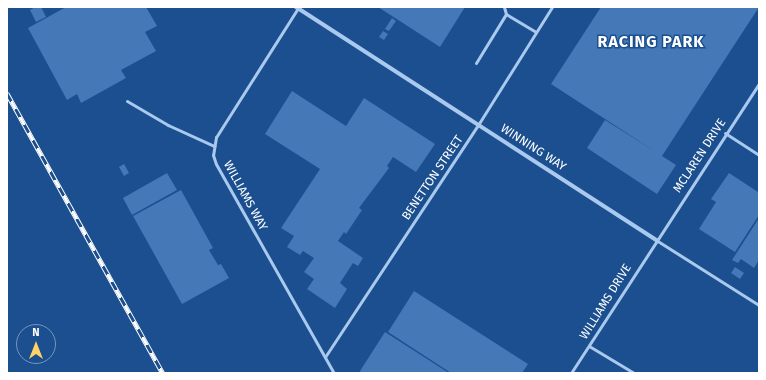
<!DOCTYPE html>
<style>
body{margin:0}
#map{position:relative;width:766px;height:380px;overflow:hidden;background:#1b4f8f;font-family:"Fira Sans",sans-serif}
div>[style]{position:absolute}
.building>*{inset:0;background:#4478b7}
.service>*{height:3px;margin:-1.5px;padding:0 1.5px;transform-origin:1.5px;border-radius:1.5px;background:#a9c9ee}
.minor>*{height:4px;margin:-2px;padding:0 2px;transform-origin:2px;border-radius:2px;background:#a9c9ee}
.rail>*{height:4.5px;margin-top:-2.25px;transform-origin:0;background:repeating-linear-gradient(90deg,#1b4f8f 0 9px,#fff 0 18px);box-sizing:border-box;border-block:1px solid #fff}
span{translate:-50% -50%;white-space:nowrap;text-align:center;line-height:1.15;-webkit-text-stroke:3px #1b4f8f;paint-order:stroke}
.street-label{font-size:12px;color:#fff}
.district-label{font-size:16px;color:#fff;font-weight:700;letter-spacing:1px}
.frame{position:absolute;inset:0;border:8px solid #fff;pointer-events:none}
.north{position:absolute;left:16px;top:324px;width:40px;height:40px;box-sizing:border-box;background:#1b4f8f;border:1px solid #7695bc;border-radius:50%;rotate:0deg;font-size:11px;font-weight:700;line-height:16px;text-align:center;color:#fff}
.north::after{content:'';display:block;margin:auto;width:14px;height:18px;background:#ffd166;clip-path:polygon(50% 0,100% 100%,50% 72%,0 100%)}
</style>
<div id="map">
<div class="building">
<div style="clip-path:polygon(35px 7px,41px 7px,46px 17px,36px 22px,30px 10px)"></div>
<div style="clip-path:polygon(66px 7px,146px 7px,157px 26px,145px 32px,156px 51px,121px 70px,126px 78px,81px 103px,77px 94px,67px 100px,28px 28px)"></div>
<div style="clip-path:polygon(378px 7px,465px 7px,440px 47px)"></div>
<div style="clip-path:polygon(601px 7px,759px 7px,662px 156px,676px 165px,657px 194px,587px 148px,605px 120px,656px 152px,551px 84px)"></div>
<div style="clip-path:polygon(392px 18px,396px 21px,389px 31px,385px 29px)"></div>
<div style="clip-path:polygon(383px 31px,388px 34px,384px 40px,379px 37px)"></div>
<div style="clip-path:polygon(292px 91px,346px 126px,364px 98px,435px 144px,416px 172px,393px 157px,387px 166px,389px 168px,359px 208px,362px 210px,346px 234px,344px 232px,338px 241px,363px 258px,358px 266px,353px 263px,340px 283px,347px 289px,335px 308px,307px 289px,314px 279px,304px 272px,314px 258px,303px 251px,300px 255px,287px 247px,294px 236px,281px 228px,320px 169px,265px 134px)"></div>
<div style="clip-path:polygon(124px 164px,129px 173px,124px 176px,119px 167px)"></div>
<div style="clip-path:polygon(167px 173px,177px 190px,132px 215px,123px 198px)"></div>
<div style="clip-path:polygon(729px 173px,758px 192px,759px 189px,759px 215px,735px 252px,699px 229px,716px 202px,711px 199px)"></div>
<div style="clip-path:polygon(181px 190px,213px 248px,209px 250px,218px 265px,221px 264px,229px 278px,182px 304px,133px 216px)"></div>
<div style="clip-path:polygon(759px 218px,759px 260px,754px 268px,741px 259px,738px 263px,732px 260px)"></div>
<div style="clip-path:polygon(735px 267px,744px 273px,740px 279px,731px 273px)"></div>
<div style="clip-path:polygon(414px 291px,528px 364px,522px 373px,451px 373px,388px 332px)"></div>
<div style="clip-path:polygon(385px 332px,449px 373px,361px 373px,360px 371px)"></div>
</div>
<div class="service">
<div style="left:504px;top:7px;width:7px;rotate:74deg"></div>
<div style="left:506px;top:14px;width:35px;rotate:31deg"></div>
<div style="left:298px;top:8px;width:153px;rotate:122.4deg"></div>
<div style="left:216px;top:137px;width:18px;rotate:99deg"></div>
<div style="left:213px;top:155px;width:9px;rotate:72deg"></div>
<div style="left:216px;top:164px;width:240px;rotate:60.6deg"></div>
<div style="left:476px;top:63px;width:57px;rotate:-58.5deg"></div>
<div style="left:127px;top:101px;width:48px;rotate:30.3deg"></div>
<div style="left:168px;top:125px;width:51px;rotate:24.5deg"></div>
<div style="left:725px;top:133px;width:40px;rotate:32.9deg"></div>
<div style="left:656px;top:240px;width:122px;rotate:32.3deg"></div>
<div style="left:589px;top:346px;width:52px;rotate:31deg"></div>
<div style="left:325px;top:357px;width:278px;rotate:-56.6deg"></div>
<div style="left:478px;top:125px;width:139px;rotate:-57.9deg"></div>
<div style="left:571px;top:373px;width:346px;rotate:-57deg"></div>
</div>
<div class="minor">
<div style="left:296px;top:7px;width:429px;rotate:32.9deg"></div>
</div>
<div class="rail">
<div style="left:7px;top:93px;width:321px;rotate:60.9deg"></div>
</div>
<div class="street-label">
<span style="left:533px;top:148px;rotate:33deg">WINNING WAY</span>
<span style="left:700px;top:156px;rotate:-57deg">MCLAREN DRIVE</span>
<span style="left:433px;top:178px;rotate:-56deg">BENETTON STREET</span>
<span style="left:245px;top:196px;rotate:61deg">WILLIAMS WAY</span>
<span style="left:606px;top:302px;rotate:-58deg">WILLIAMS DRIVE</span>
</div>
<div class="district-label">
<span style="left:651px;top:42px">RACING PARK</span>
</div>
<div class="frame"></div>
<div class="north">N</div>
</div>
